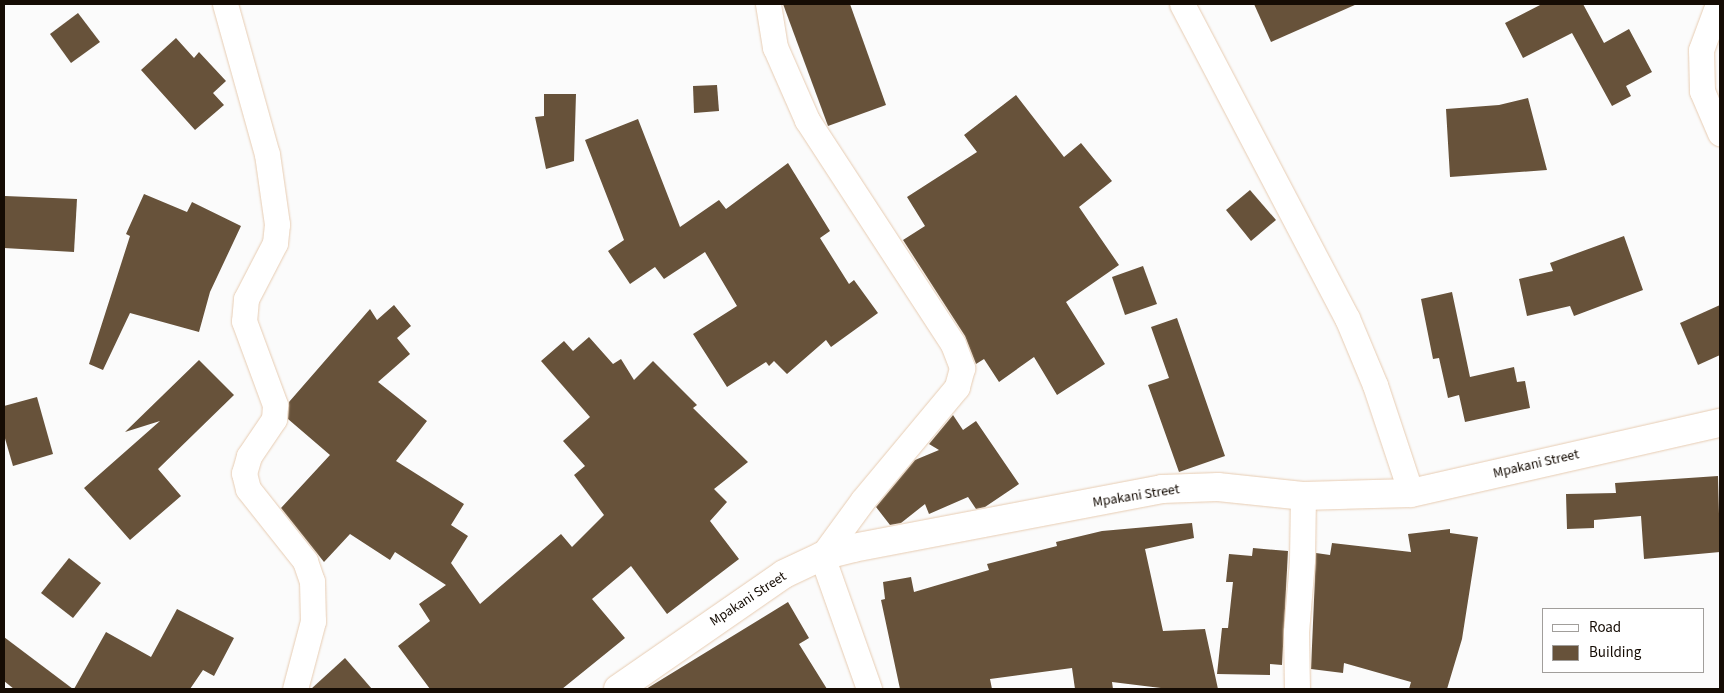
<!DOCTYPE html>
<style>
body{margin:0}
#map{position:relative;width:1724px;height:693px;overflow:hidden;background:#fbfbfb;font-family:"Source Sans 3",sans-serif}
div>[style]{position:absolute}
.building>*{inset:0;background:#67523a}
.roads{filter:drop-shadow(0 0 1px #e7ccb2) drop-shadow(0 0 1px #e7ccb2)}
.minor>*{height:25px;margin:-12.5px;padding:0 12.5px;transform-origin:12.5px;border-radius:12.5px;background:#fff}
.tertiary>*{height:28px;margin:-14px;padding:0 14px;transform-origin:14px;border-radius:14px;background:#fff}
span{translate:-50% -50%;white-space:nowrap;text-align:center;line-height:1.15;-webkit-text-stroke:5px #fff;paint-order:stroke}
.street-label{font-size:14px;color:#150c04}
.frame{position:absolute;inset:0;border:5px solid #150c04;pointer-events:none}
.legend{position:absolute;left:1542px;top:608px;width:162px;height:65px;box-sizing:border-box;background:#fff;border:1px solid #a19e9b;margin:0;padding:6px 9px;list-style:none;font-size:15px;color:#150c04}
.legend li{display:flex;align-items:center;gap:10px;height:25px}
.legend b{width:25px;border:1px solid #a19e9b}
</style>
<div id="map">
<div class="building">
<div style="clip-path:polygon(783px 4px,850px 4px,886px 105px,828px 126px)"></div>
<div style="clip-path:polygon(1254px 4px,1357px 4px,1271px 42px)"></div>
<div style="clip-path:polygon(1542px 4px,1583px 4px,1604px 43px,1629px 29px,1652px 72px,1626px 86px,1631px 96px,1612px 106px,1572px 33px,1523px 58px,1505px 23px)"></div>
<div style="clip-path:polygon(78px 13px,100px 42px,71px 63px,50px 34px)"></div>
<div style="clip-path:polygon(176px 38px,194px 58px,199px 52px,226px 81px,213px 93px,224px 105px,195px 130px,141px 70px)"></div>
<div style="clip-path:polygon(717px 85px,719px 111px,694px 113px,693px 86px)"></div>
<div style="clip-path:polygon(544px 94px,576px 94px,574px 161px,546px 169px,535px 117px,544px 116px)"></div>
<div style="clip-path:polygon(1016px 95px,1064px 157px,1081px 143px,1112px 181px,1079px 207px,1119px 265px,1066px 302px,1105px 364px,1057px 395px,1034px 357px,999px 382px,984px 359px,976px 364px,965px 336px,903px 240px,925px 226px,907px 197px,977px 152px,964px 135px)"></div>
<div style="clip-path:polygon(1528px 98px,1547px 170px,1450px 177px,1446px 109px,1499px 105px)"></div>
<div style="clip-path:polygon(638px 119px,680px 227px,719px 200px,726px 209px,788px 163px,830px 231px,820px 238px,849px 284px,854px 280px,878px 313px,831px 347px,826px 340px,787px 374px,774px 361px,769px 366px,766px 362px,727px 387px,693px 334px,737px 306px,705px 252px,664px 279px,655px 267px,630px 284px,608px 251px,624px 240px,585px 140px)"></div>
<div style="clip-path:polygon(1250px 190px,1276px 220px,1251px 241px,1226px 210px)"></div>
<div style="clip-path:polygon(144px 194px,187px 212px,192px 202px,241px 226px,210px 292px,199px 332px,130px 313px,103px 370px,89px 364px,130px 236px,126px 234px)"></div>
<div style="clip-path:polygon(5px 196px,77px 199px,74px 252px,4px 248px)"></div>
<div style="clip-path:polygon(1624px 236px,1643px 290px,1574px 316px,1570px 306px,1527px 316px,1519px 279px,1553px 271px,1550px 263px)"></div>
<div style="clip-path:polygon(1143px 266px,1157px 304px,1125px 315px,1112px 277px)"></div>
<div style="clip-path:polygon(1452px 292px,1470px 377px,1514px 367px,1517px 382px,1525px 381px,1530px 408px,1465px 422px,1459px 395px,1448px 398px,1439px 358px,1433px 359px,1421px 299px)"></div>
<div style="clip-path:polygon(394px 305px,411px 326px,397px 338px,410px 354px,378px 382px,427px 421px,396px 461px,464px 504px,451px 525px,468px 536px,451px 563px,480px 604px,561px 534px,572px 547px,604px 515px,574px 475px,585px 466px,563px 441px,590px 417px,541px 361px,564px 341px,573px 351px,589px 337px,613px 364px,621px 359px,634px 380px,653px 361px,697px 405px,693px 408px,748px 462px,714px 489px,727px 502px,710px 521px,739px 559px,667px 614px,631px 566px,592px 599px,625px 638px,562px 689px,430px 689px,398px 646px,430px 621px,419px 604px,446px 585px,395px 552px,390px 560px,350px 534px,324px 562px,281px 508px,330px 455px,288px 419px,289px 402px,370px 309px,377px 320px)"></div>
<div style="clip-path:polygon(1720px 305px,1720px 355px,1698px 365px,1680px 323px)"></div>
<div style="clip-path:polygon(1177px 318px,1225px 456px,1179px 472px,1148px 385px,1169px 378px,1151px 327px)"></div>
<div style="clip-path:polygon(199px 360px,234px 395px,158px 469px,181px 496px,130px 540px,84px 488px,160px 421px,125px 432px)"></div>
<div style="clip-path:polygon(37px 397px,53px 454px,13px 466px,4px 435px,4px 406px)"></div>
<div style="clip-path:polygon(953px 415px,963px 430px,976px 421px,1019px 484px,985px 507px,976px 509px,968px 497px,929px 514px,925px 504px,901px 523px,890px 525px,876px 507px,915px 460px,939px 450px,929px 444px)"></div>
<div style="clip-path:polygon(1718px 476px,1720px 552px,1644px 559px,1641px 516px,1594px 520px,1594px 528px,1567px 529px,1566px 494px,1616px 493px,1615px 483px)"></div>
<div style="clip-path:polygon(1192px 523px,1194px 538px,1145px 549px,1163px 631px,1205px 629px,1218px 689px,1169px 689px,1112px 682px,1113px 689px,1075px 689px,1072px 668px,990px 679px,992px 689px,900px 689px,881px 600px,885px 599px,883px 582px,911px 577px,914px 592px,989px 570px,987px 564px,1057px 546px,1056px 542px,1102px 531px)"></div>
<div style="clip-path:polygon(1450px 529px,1450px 533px,1478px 537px,1462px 639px,1447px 689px,1409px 689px,1411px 682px,1344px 663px,1343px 673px,1311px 669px,1316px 553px,1330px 555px,1332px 543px,1411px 552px,1408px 534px)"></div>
<div style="clip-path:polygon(1253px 548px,1288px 551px,1282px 665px,1270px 664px,1270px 675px,1217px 674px,1222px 628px,1228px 628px,1233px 582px,1226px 582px,1229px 554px,1252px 556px)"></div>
<div style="clip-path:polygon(69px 558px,101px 583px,73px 618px,41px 593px)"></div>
<div style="clip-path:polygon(788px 602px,809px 638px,799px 644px,827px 689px,646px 689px)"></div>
<div style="clip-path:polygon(177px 609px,234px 638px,214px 676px,203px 670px,190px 689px,74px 689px,106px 632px,151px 657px)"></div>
<div style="clip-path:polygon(4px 637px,73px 689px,14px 689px,4px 681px)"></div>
<div style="clip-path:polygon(345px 658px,372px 689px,311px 689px)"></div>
</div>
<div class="roads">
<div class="minor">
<div style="left:225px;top:4px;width:156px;rotate:74.4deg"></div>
<div style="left:267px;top:154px;width:71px;rotate:81.9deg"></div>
<div style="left:277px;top:224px;width:19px;rotate:96deg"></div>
<div style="left:275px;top:243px;width:63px;rotate:117.4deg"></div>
<div style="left:246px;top:299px;width:22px;rotate:95deg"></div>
<div style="left:244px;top:321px;width:90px;rotate:69.7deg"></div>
<div style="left:275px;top:405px;width:14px;rotate:94deg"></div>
<div style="left:274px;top:419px;width:45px;rotate:124deg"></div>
<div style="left:249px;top:456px;width:18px;rotate:106deg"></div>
<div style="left:244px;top:473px;width:16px;rotate:76deg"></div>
<div style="left:248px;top:489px;width:92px;rotate:51.6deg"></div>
<div style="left:305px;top:561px;width:21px;rotate:71deg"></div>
<div style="left:312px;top:581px;width:40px;rotate:88.6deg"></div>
<div style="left:313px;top:621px;width:70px;rotate:104.8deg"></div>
<div style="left:768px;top:4px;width:44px;rotate:80.8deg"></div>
<div style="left:775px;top:47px;width:80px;rotate:66.3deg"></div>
<div style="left:807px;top:120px;width:267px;rotate:56.9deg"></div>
<div style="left:953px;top:344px;width:26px;rotate:69deg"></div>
<div style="left:962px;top:368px;width:20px;rotate:105deg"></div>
<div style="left:957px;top:387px;width:147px;rotate:129.8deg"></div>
<div style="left:863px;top:500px;width:69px;rotate:126.2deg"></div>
<div style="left:822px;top:556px;width:141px;rotate:70.5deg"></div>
<div style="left:1182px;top:4px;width:355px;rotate:62.3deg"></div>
<div style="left:1347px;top:318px;width:73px;rotate:67.3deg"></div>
<div style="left:1375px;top:385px;width:114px;rotate:71.6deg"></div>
<div style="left:1718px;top:4px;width:49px;rotate:110.3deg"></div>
<div style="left:1701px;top:50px;width:41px;rotate:88.6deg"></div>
<div style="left:1702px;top:91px;width:46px;rotate:66.8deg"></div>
<div style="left:1297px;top:689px;width:57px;rotate:-91deg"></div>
<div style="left:1296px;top:632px;width:72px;rotate:-85.2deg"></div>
<div style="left:1302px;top:560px;width:64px;rotate:-89.1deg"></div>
</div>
<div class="tertiary">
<div style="left:618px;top:689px;width:202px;rotate:-34.7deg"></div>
<div style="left:784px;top:574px;width:42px;rotate:-25.3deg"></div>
<div style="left:822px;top:556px;width:32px;rotate:-14deg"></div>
<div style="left:853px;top:548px;width:315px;rotate:-10.8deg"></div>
<div style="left:1162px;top:489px;width:56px;rotate:-2deg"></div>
<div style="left:1218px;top:487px;width:85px;rotate:6deg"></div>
<div style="left:1303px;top:496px;width:108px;rotate:-1.6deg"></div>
<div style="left:1411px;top:493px;width:317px;rotate:-12.8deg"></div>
</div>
</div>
<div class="street-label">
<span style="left:1536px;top:464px;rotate:-13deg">Mpakani Street</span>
<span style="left:1136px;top:496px;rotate:-9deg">Mpakani Street</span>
<span style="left:748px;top:599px;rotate:-33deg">Mpakani Street</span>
</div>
<div class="frame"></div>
<ul class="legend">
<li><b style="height:6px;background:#fff"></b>Road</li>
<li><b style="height:14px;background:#67523a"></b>Building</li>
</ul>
</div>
